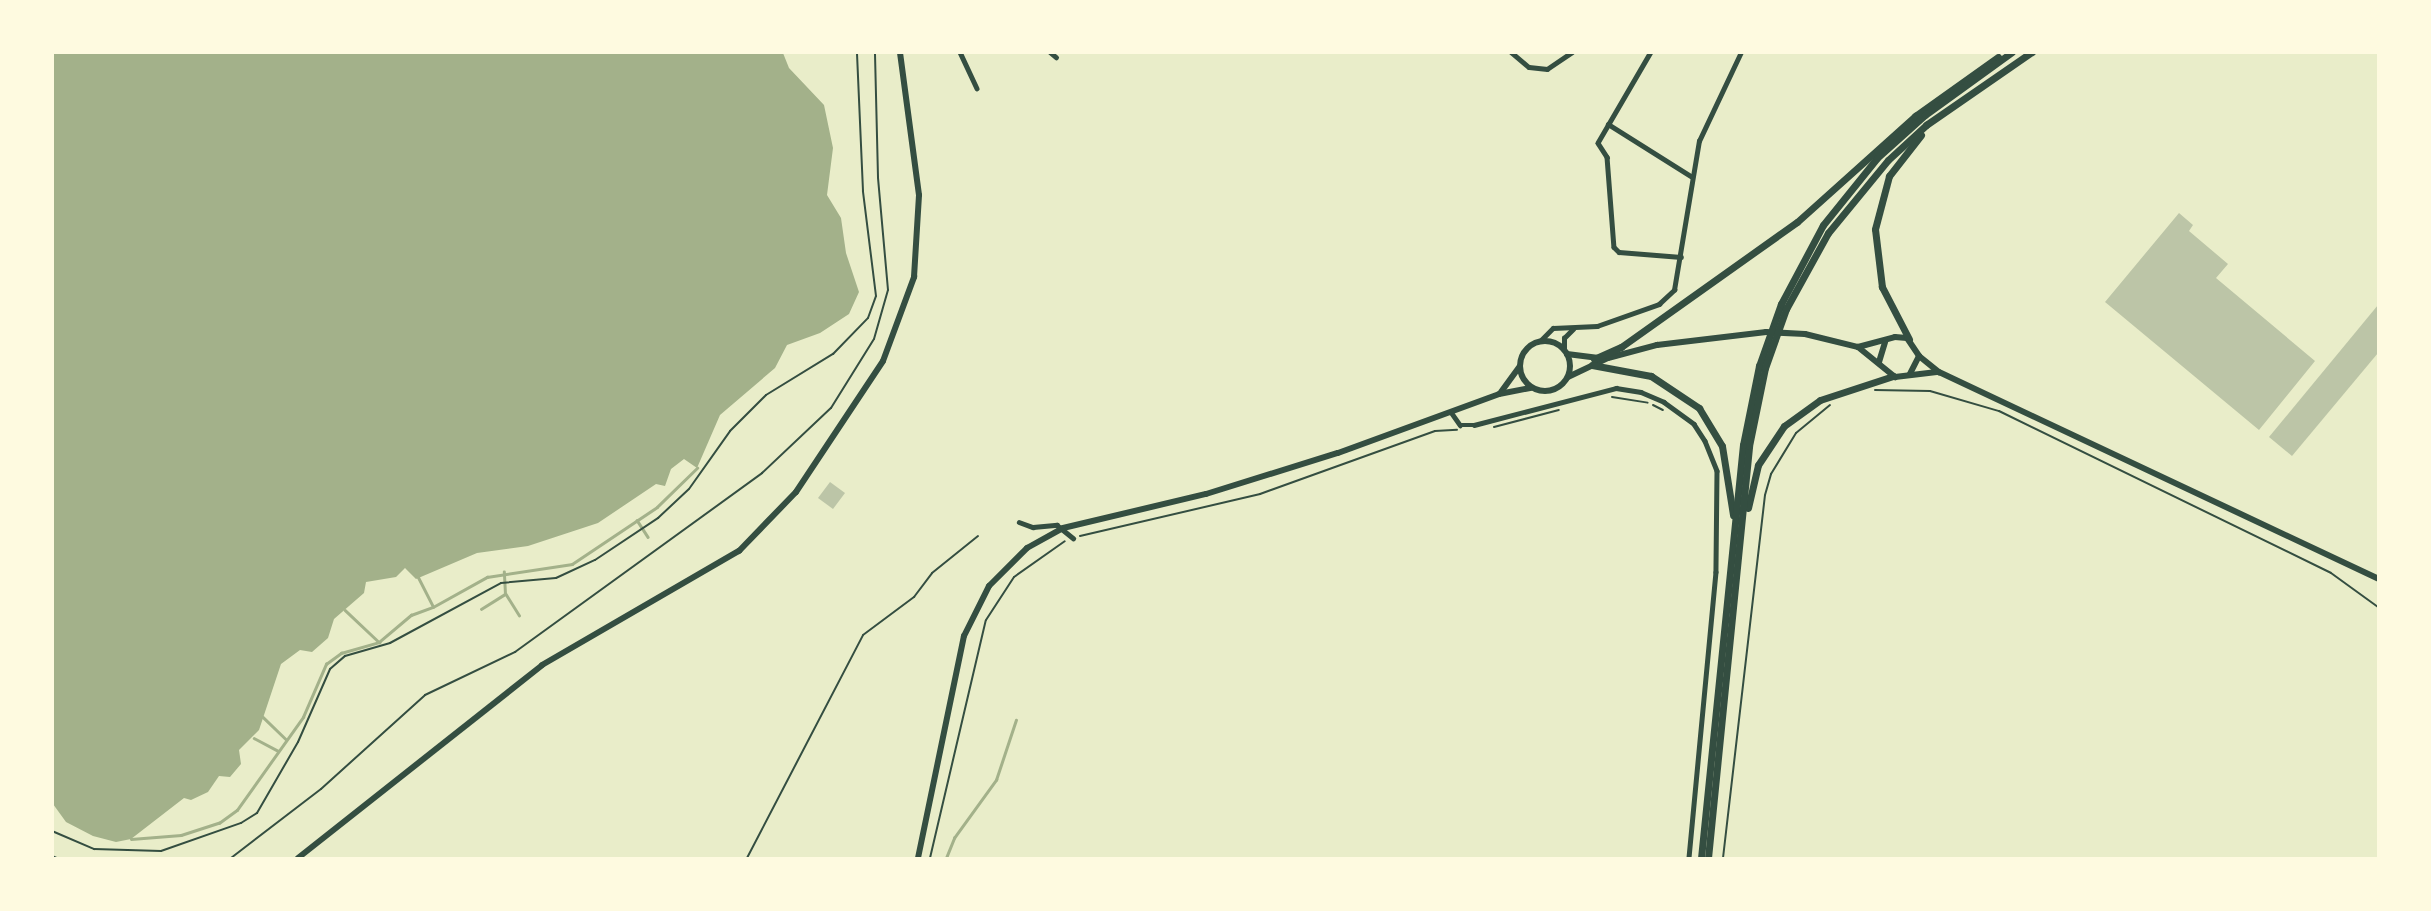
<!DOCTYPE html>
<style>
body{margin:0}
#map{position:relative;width:2431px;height:911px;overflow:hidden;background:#e9edc9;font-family:Lato,sans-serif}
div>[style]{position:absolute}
.water>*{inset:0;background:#a3b18a}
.stream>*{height:2.5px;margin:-1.25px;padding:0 1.25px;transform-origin:1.25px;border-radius:1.25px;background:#a3b18a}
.building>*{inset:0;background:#bcc5a7}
.path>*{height:2px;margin:-1px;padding:0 1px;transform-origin:1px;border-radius:1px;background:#344e41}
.minor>*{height:4.5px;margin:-2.25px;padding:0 2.25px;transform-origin:2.25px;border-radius:2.25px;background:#344e41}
.secondary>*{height:6px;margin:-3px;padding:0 3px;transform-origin:3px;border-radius:3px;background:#344e41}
.secondary>.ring{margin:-3px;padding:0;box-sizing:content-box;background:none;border:6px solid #344e41;border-radius:50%}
.trunk>*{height:7px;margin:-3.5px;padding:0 3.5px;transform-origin:3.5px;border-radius:3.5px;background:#344e41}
span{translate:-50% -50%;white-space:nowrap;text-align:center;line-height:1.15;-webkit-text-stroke:7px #fefae0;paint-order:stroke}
.frame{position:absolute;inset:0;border:54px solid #fefae0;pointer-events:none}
</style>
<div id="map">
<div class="water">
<div style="clip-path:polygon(52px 53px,783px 53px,789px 68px,824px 105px,833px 148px,827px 195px,841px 218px,846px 253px,859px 292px,849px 314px,820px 333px,787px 345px,775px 368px,720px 415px,697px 468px,684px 459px,671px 469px,665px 486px,656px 484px,598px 523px,528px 546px,477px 553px,416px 579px,405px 568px,396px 577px,366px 582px,364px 593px,334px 619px,328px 638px,312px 652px,300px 650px,281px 664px,259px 730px,239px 750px,241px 764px,230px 777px,219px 776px,208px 792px,191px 800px,184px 798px,131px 839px,116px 842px,93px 836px,66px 822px,53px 804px)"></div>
</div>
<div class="stream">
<div style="left:637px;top:520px;width:20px;rotate:57deg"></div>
<div style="left:506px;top:594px;width:25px;rotate:58deg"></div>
<div style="left:433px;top:607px;width:62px;rotate:-29.1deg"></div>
<div style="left:487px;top:577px;width:86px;rotate:-8.7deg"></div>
<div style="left:572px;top:564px;width:102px;rotate:-33.8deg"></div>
<div style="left:657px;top:507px;width:56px;rotate:-44.3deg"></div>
<div style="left:481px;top:609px;width:28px;rotate:-32deg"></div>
<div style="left:505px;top:594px;width:22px;rotate:-93deg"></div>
<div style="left:345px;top:610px;width:47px;rotate:43.3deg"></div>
<div style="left:379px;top:642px;width:42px;rotate:-40.2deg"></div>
<div style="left:411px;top:615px;width:23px;rotate:-20deg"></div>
<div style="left:433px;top:607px;width:33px;rotate:-117deg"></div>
<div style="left:263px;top:717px;width:32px;rotate:44deg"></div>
<div style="left:254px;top:738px;width:27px;rotate:28deg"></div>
<div style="left:131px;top:839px;width:50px;rotate:-4.6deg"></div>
<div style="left:181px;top:835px;width:40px;rotate:-18deg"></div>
<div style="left:219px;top:823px;width:22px;rotate:-36deg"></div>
<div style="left:237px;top:810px;width:114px;rotate:-54.6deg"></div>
<div style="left:303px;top:717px;width:58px;rotate:-66.5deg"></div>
<div style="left:326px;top:664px;width:19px;rotate:-36deg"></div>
<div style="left:341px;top:653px;width:40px;rotate:-16deg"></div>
<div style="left:946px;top:858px;width:22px;rotate:-68deg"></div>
<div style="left:954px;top:838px;width:72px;rotate:-54.1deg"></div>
<div style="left:996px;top:780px;width:63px;rotate:-71.6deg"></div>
</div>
<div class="building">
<div style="clip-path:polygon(2179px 213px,2193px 225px,2189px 231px,2228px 264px,2216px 278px,2315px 361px,2259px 430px,2105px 302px)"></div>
<div style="clip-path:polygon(2378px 305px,2378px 353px,2292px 456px,2269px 437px)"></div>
<div style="clip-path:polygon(830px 482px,845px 493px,833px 509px,818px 498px)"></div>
</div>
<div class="path">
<div style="left:1875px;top:390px;width:55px;rotate:1deg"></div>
<div style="left:1930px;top:391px;width:72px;rotate:16.2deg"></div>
<div style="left:1999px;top:411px;width:369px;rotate:26deg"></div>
<div style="left:2331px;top:573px;width:58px;rotate:35.9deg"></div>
<div style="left:1612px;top:397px;width:36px;rotate:9deg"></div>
<div style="left:1653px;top:405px;width:11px;rotate:27deg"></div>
<div style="left:1494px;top:427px;width:67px;rotate:-14.7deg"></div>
<div style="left:1080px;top:536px;width:185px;rotate:-13.1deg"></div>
<div style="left:1260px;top:494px;width:186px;rotate:-19.8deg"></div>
<div style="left:1435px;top:431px;width:22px;rotate:-3deg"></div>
<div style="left:52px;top:831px;width:46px;rotate:23.2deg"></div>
<div style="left:94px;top:849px;width:67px;rotate:1.7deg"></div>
<div style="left:161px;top:851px;width:85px;rotate:-19.3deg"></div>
<div style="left:241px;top:823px;width:19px;rotate:-32deg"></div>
<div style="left:257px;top:813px;width:82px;rotate:-60deg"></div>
<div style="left:298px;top:742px;width:80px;rotate:-66.3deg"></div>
<div style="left:330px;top:669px;width:20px;rotate:-41deg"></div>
<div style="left:345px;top:656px;width:47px;rotate:-16.1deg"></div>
<div style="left:390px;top:643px;width:126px;rotate:-28.4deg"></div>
<div style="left:501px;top:583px;width:55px;rotate:-5.2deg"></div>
<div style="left:556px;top:578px;width:43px;rotate:-24.8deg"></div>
<div style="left:595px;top:560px;width:76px;rotate:-33.7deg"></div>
<div style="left:658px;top:518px;width:42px;rotate:-43.1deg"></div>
<div style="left:689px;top:489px;width:71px;rotate:-54.7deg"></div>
<div style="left:730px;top:431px;width:51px;rotate:-45deg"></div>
<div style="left:766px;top:395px;width:79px;rotate:-31.5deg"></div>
<div style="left:833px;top:354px;width:50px;rotate:-45.8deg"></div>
<div style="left:868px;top:318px;width:23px;rotate:-70deg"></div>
<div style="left:876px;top:296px;width:106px;rotate:-97.1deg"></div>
<div style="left:863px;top:191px;width:139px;rotate:-92.5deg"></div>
<div style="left:52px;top:856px;width:5px;rotate:22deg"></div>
<div style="left:231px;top:858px;width:113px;rotate:-37.5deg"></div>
<div style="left:321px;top:789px;width:140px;rotate:-42.1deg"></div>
<div style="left:425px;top:695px;width:100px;rotate:-25.5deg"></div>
<div style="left:515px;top:652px;width:305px;rotate:-35.9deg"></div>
<div style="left:762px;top:473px;width:95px;rotate:-43.3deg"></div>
<div style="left:831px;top:408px;width:81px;rotate:-58.1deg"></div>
<div style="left:874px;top:339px;width:51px;rotate:-74.1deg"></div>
<div style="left:888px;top:290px;width:113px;rotate:-95.1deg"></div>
<div style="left:878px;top:177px;width:125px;rotate:-91.4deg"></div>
<div style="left:747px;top:858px;width:251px;rotate:-62.5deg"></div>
<div style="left:863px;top:635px;width:64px;rotate:-36.7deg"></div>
<div style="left:914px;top:597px;width:30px;rotate:-53deg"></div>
<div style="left:932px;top:573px;width:59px;rotate:-38.8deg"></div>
<div style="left:930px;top:858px;width:244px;rotate:-76.8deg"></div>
<div style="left:986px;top:620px;width:51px;rotate:-56.9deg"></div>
<div style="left:1014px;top:577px;width:62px;rotate:-35.2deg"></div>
<div style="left:1723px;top:858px;width:365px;rotate:-83.4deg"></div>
<div style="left:1765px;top:495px;width:22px;rotate:-74deg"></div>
<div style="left:1771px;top:474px;width:48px;rotate:-58.6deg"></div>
<div style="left:1796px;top:433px;width:44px;rotate:-39.5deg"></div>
</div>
<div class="minor">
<div style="left:960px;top:52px;width:40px;rotate:65deg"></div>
<div style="left:1050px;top:52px;width:8px;rotate:40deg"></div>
<div style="left:1511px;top:52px;width:23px;rotate:40deg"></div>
<div style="left:1529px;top:67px;width:18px;rotate:6deg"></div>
<div style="left:1547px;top:69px;width:30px;rotate:-34deg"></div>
<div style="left:1651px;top:52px;width:105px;rotate:120.2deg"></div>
<div style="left:1598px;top:143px;width:17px;rotate:57deg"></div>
<div style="left:1607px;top:157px;width:90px;rotate:85.6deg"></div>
<div style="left:1614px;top:247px;width:7px;rotate:45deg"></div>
<div style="left:1619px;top:252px;width:62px;rotate:4.6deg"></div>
<div style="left:1608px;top:124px;width:98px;rotate:32.1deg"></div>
<div style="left:1540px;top:341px;width:18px;rotate:-45deg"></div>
<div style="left:1553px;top:328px;width:44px;rotate:-2.6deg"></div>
<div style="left:1597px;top:326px;width:66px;rotate:-19.5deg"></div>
<div style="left:1659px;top:304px;width:21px;rotate:-43deg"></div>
<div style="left:1674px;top:290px;width:151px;rotate:-80.5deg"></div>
<div style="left:1699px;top:141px;width:98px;rotate:-64.7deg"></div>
<div style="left:1564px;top:349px;width:11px;rotate:-90deg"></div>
<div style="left:1564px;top:338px;width:13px;rotate:-45deg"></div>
<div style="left:1451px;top:412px;width:16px;rotate:55deg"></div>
<div style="left:1460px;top:425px;width:14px"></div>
<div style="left:1474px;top:425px;width:147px;rotate:-14.6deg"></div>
<div style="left:1616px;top:388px;width:25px;rotate:9deg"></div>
<div style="left:1641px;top:392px;width:25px;rotate:23deg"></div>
<div style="left:1664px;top:402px;width:37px;rotate:36deg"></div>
<div style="left:1694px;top:424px;width:20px;rotate:57deg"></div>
<div style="left:1705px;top:441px;width:32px;rotate:68deg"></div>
<div style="left:1717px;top:471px;width:101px;rotate:90.6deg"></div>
<div style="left:1716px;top:572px;width:287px;rotate:95.4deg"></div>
<div style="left:1019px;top:522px;width:15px;rotate:20deg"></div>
<div style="left:1033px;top:527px;width:24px;rotate:-5deg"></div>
<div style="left:1057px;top:525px;width:21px;rotate:39deg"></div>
</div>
<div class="secondary">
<div class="ring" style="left:1520px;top:341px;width:44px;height:44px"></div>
<div style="left:1858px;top:347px;width:38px;rotate:-15deg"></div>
<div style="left:1895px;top:337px;width:12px;rotate:5deg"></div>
<div style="left:1907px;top:338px;width:22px;rotate:56deg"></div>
<div style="left:1919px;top:356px;width:20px;rotate:117deg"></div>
<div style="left:1567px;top:354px;width:32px;rotate:7deg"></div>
<div style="left:1919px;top:356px;width:26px;rotate:39deg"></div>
<div style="left:1939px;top:372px;width:485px;rotate:25.2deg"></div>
<div style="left:1879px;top:362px;width:21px;rotate:-73deg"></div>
<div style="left:1568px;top:377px;width:44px;rotate:-25.4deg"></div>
<div style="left:1608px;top:358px;width:51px;rotate:-14.9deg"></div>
<div style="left:1657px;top:345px;width:110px;rotate:-6.8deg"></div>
<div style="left:1766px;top:332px;width:39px;rotate:3deg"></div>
<div style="left:1805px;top:334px;width:55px;rotate:13.8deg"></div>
<div style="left:1858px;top:347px;width:48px;rotate:39deg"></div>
<div style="left:1895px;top:377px;width:42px;rotate:-6.8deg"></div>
<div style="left:1501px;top:392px;width:31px;rotate:-54deg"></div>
<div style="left:298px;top:858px;width:311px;rotate:-38.3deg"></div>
<div style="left:542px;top:665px;width:228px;rotate:-30.1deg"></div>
<div style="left:739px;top:551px;width:82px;rotate:-46deg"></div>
<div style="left:796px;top:492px;width:157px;rotate:-56.4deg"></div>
<div style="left:883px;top:361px;width:90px;rotate:-69.7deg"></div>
<div style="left:914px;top:277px;width:82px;rotate:-86.5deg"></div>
<div style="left:919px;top:195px;width:144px;rotate:-97.6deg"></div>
<div style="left:918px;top:858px;width:227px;rotate:-78.3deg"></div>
<div style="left:964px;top:636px;width:56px;rotate:-63.4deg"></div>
<div style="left:989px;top:586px;width:54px;rotate:-45deg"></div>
<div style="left:1027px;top:548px;width:41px;rotate:-29.1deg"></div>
<div style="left:1063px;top:528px;width:147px;rotate:-13.4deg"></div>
<div style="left:1206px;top:494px;width:138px;rotate:-17.3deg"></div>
<div style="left:1338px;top:453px;width:171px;rotate:-20.1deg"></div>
<div style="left:1499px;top:394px;width:33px;rotate:-11deg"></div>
</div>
<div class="trunk">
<div style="left:1909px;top:339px;width:59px;rotate:-117.4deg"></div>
<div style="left:1882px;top:287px;width:58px;rotate:-96.9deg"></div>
<div style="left:1875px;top:229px;width:55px;rotate:-75.2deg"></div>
<div style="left:1889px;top:176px;width:52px;rotate:-52deg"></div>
<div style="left:1594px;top:359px;width:30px;rotate:-24deg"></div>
<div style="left:1621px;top:347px;width:216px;rotate:-35.4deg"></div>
<div style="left:1797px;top:222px;width:159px;rotate:-41.9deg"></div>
<div style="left:1915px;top:116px;width:102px;rotate:-35.4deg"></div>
<div style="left:1592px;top:365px;width:60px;rotate:10.6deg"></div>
<div style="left:1651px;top:376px;width:58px;rotate:33.7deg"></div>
<div style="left:1699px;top:408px;width:44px;rotate:58.8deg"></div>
<div style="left:1722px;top:446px;width:70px;rotate:80.9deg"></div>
<div style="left:1748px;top:508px;width:44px;rotate:-76.9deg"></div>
<div style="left:1758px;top:465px;width:47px;rotate:-56.3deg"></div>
<div style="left:1784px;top:426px;width:44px;rotate:-35.8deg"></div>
<div style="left:1820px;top:400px;width:77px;rotate:-18.2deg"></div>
<div style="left:1701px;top:858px;width:415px;rotate:-84.2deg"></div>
<div style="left:1743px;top:445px;width:81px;rotate:-78.6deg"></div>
<div style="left:1759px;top:366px;width:66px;rotate:-70.5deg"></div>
<div style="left:1781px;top:304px;width:89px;rotate:-62deg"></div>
<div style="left:1823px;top:225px;width:86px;rotate:-51.1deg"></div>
<div style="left:1877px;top:158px;width:64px;rotate:-41.9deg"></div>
<div style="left:1925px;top:115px;width:107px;rotate:-35.9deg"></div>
<div style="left:1708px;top:858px;width:414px;rotate:-84.3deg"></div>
<div style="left:1749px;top:446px;width:80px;rotate:-78.4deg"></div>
<div style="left:1765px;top:368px;width:63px;rotate:-70.4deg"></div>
<div style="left:1786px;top:309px;width:87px;rotate:-61.1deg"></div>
<div style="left:1828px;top:233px;width:94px;rotate:-50.6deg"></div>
<div style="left:1888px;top:160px;width:52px;rotate:-42.6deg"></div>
<div style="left:1926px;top:125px;width:129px;rotate:-34.6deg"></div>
</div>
<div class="frame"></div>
</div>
